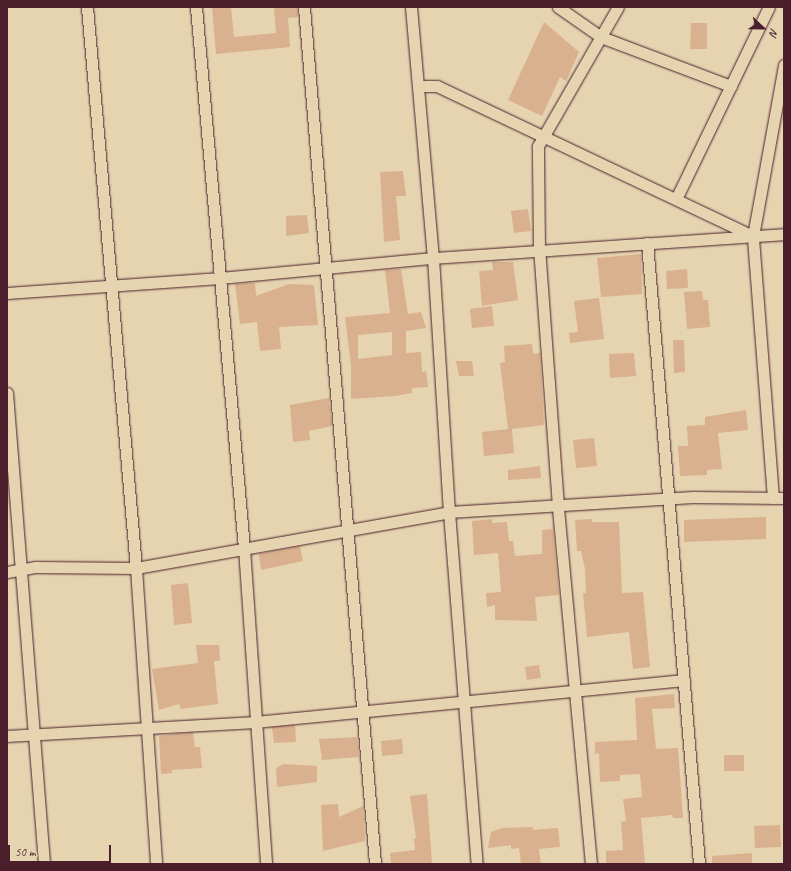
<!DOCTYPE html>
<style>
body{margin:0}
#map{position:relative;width:791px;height:871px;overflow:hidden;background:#e6d4b1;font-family:Caveat,sans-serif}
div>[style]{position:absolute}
.building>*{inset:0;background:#d9b18e}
.roads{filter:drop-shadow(0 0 1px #4a1f2b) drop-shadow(0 0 1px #4a1f2b)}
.minor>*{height:11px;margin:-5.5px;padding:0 5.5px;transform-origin:5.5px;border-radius:5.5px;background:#e6d4b1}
span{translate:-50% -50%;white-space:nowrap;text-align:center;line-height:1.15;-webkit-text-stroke:3px #e6d4b1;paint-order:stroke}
.frame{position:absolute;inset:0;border:8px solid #4a1f2b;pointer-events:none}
.north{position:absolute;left:743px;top:8px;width:40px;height:40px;-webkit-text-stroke:3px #e6d4b1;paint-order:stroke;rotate:112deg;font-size:11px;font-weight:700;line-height:16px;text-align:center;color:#4a1f2b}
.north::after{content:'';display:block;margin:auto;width:14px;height:18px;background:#4a1f2b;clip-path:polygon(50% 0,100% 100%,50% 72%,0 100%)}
.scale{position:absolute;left:8px;top:845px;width:103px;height:18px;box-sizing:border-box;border:2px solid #4a1f2b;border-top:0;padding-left:5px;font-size:12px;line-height:14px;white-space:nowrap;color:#4a1f2b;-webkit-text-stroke:3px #e6d4b1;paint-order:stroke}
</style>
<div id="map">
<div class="building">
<div style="clip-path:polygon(212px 7px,231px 7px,234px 37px,276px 33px,274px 7px,297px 7px,298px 17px,288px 18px,290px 47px,216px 54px)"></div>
<div style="clip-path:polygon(544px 22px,579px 52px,566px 81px,560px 77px,542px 116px,508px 100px)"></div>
<div style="clip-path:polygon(691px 23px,707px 23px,707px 49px,690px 49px)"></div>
<div style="clip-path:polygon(403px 171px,406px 196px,396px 196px,400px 240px,384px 242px,380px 172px)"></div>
<div style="clip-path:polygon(528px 209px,531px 231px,514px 233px,511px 211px)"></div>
<div style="clip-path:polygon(307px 215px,309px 233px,286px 236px,286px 216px)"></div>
<div style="clip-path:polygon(641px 254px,642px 294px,601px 297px,597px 258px)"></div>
<div style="clip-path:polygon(492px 262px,513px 262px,518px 300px,482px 306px,479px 271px,493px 270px)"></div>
<div style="clip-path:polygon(evenodd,401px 269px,408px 314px,421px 312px,426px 328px,406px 331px,406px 353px,421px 352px,422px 372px,426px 371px,428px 387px,412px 388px,412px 393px,395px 396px,351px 399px,351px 365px,345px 317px,390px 313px,385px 270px,401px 269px,392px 332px,392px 355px,358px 359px,358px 335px,392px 332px)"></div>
<div style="clip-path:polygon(687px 269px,688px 288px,667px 289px,666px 271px)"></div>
<div style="clip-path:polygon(255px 283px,256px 296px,289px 284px,314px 285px,318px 325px,279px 327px,281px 349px,260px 351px,257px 322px,240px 324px,235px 284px)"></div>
<div style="clip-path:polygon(702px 291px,703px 300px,708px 300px,710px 327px,687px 329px,684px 292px)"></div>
<div style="clip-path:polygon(599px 298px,604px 339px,570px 343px,569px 333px,578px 332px,574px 301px)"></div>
<div style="clip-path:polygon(492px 306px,494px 326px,472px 328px,470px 309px)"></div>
<div style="clip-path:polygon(673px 340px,684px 340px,685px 372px,674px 373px)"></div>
<div style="clip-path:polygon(532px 344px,533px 354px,540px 353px,544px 425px,512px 429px,514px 453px,484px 456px,482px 432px,508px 429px,500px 363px,505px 362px,504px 346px)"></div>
<div style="clip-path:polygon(634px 353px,636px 376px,610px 378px,609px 354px)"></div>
<div style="clip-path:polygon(456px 361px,472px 361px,474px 376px,459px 376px)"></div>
<div style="clip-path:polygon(329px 398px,332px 426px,309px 431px,310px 440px,293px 442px,290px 405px)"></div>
<div style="clip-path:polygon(746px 410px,748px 430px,718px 433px,722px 469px,707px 470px,707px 475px,680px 476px,678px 446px,688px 446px,687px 426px,705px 425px,705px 417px)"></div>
<div style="clip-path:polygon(594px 438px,597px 466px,576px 468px,573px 440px)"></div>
<div style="clip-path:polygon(540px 466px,541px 478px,508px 480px,508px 470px)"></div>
<div style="clip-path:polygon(766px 517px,766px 539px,684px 542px,684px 520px)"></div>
<div style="clip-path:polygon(492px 519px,492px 523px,507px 522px,509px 541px,513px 541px,515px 556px,542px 554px,542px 530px,553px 529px,559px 595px,535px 597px,537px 621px,495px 620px,495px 605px,487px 607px,486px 593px,501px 592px,498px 553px,474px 555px,472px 521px)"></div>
<div style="clip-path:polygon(592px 519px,592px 522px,619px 522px,622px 593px,643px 592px,650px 667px,633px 669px,629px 632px,587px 637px,583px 593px,586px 593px,585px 569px,581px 551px,577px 551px,575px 520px)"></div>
<div style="clip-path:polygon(300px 546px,303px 561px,261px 570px,259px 554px)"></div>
<div style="clip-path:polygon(188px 583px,192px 623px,174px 625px,171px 585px)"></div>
<div style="clip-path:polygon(196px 645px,219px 645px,220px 661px,214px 661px,218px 704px,181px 709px,179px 704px,159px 710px,152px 669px,198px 663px)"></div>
<div style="clip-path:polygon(539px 665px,541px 678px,527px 680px,525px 667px)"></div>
<div style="clip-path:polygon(674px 694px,675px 708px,652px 709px,656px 749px,678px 748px,683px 818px,673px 818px,672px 815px,641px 818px,645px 864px,606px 864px,606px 851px,623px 850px,621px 822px,626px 821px,623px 799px,642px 797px,640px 774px,620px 775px,620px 781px,600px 782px,599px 753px,595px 754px,595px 742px,637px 740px,635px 698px)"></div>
<div style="clip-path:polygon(295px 725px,296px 742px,274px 743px,272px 727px)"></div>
<div style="clip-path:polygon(193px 732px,195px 747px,200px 747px,202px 768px,172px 770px,172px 773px,161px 774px,159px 736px)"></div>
<div style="clip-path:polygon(357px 737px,359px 757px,322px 760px,319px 739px)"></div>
<div style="clip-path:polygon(402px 739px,403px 754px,382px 756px,381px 741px)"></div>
<div style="clip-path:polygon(724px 755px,744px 755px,744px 771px,724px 771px)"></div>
<div style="clip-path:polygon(284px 764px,317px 766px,317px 782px,277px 787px,276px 768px)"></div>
<div style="clip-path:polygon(427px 794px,432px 864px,391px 864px,390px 853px,415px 850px,414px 839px,416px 838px,410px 796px)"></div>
<div style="clip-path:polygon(338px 804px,339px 817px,363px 806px,365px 841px,323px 851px,321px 805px)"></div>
<div style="clip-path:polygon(780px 825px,781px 847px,755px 848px,754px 826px)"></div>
<div style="clip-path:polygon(533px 827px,533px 830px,558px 828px,560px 847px,539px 849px,541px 864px,521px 864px,519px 848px,511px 849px,511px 845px,488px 848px,491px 832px,502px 828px)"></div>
<div style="clip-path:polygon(752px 853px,752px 864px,712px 864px,712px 856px)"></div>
</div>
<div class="roads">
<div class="minor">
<div style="left:87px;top:7px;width:563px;rotate:85.01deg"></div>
<div style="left:136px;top:568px;width:297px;rotate:86.1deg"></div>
<div style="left:196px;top:7px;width:543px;rotate:84.93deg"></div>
<div style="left:244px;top:548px;width:317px;rotate:86deg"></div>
<div style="left:304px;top:7px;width:860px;rotate:85.26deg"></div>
<div style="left:411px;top:7px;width:252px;rotate:85deg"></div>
<div style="left:433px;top:258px;width:255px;rotate:86.4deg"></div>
<div style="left:449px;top:512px;width:353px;rotate:85.5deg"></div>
<div style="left:558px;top:7px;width:52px;rotate:34.9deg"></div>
<div style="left:601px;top:37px;width:139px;rotate:20.7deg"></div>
<div style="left:418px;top:86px;width:19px"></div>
<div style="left:437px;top:86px;width:350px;rotate:25.4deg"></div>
<div style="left:676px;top:199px;width:213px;rotate:-64.2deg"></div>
<div style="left:647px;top:243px;width:623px;rotate:85.21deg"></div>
<div style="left:7px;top:293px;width:214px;rotate:-4deg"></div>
<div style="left:220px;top:278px;width:214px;rotate:-5.4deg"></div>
<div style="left:433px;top:258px;width:352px;rotate:-3.9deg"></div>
<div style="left:7px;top:393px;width:472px;rotate:85.5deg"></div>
<div style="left:773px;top:498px;width:263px;rotate:-94.4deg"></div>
<div style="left:753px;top:236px;width:174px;rotate:-79.7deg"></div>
<div style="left:7px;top:572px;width:28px;rotate:-10deg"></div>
<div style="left:35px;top:567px;width:101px;rotate:0.6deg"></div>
<div style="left:136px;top:568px;width:318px;rotate:-10.1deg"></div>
<div style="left:449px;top:512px;width:244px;rotate:-3.5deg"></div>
<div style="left:693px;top:497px;width:91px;rotate:0.6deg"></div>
<div style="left:7px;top:736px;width:248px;rotate:-3.2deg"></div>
<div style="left:255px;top:722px;width:431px;rotate:-5.6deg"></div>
<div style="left:591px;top:864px;width:360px;rotate:-95.3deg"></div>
<div style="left:558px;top:506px;width:257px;rotate:-94.2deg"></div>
<div style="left:539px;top:250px;width:104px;rotate:-90.6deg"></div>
<div style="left:538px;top:146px;width:160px;rotate:-60.1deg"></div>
</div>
</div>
<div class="frame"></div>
<div class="north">N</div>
<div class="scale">50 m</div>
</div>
